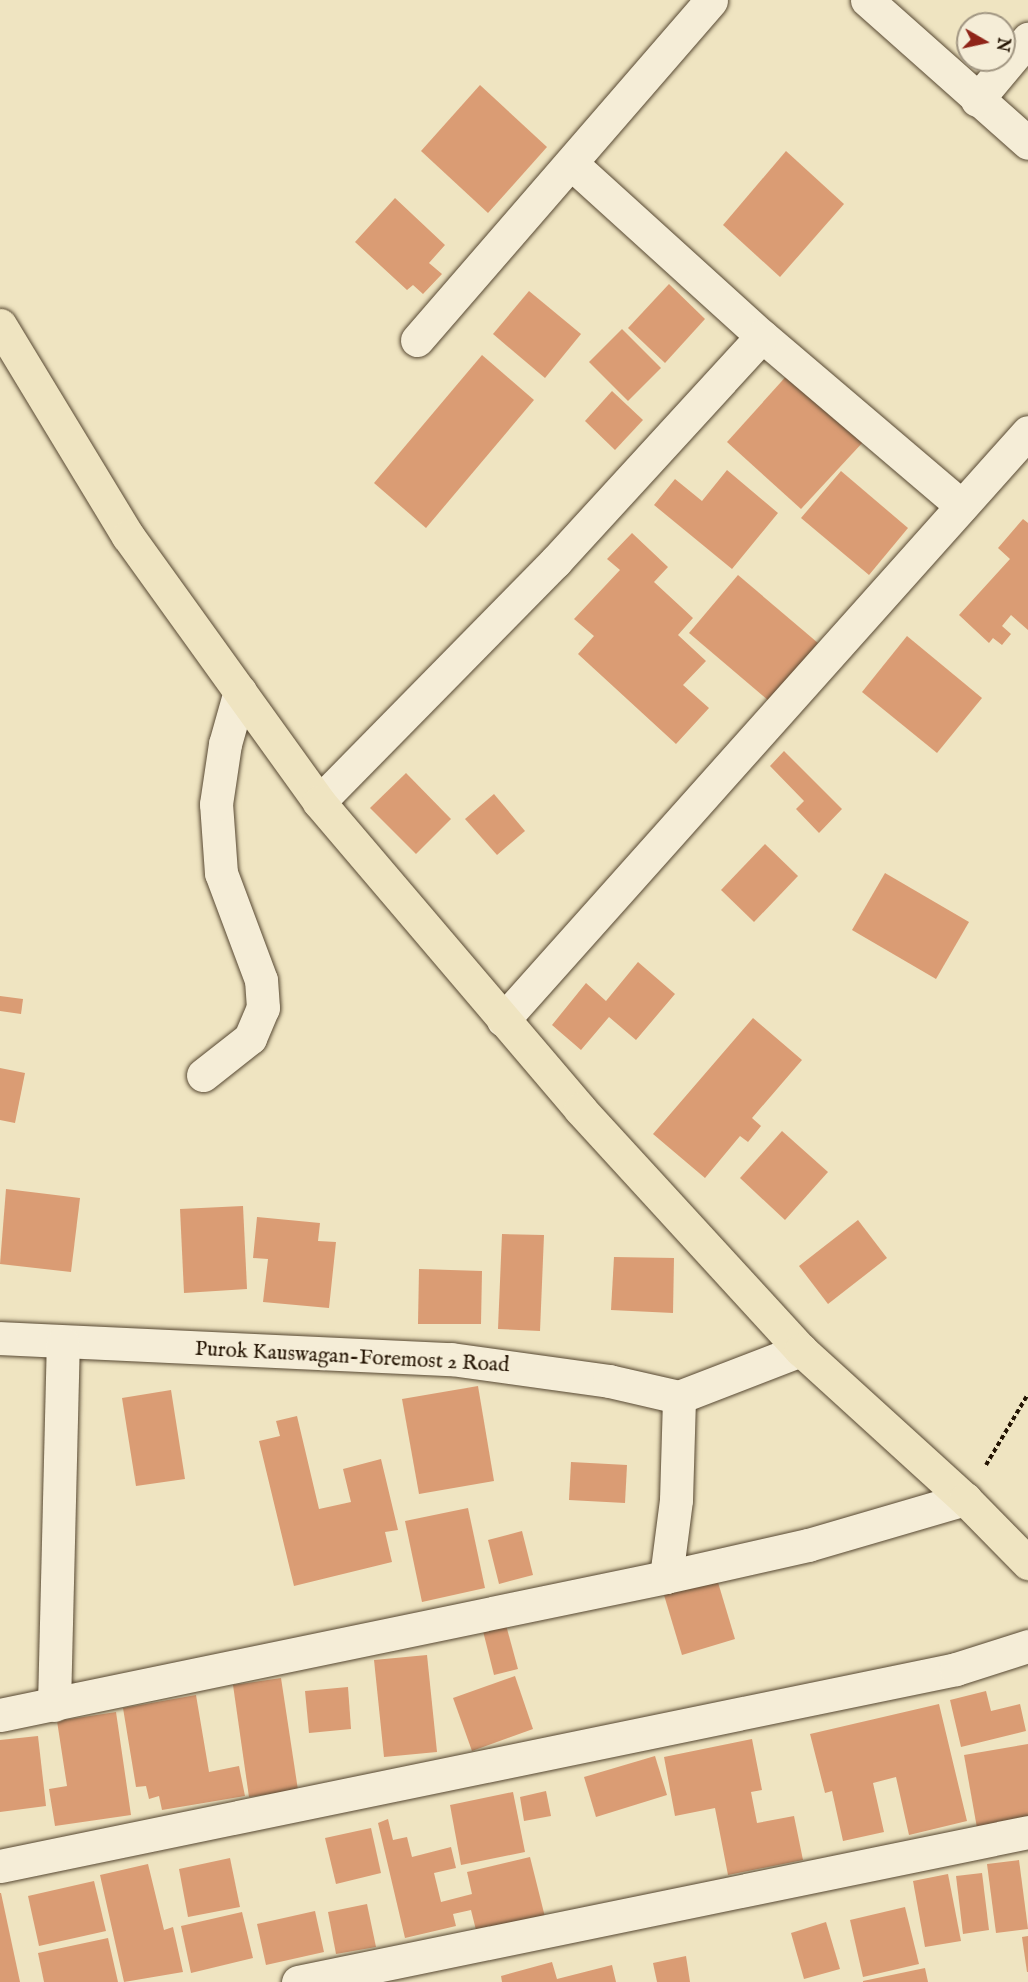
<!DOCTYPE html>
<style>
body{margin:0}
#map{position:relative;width:1028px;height:1982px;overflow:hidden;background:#efe4c1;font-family:"IM FELL English",serif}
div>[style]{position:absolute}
.building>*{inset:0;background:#da9c74}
.path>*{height:4px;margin-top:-2px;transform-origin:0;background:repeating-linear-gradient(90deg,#241403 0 4.5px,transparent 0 7.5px)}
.roads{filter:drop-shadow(0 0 2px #574832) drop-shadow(0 0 2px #574832)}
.minor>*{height:33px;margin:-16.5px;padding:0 16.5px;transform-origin:16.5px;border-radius:16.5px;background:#f5edd7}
.major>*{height:33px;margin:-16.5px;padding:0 16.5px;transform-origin:16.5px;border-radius:16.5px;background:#efe4c1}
span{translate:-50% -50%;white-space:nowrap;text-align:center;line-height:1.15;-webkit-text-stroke:4.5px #f5edd7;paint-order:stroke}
.street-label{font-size:21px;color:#241403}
.north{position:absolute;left:956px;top:12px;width:60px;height:60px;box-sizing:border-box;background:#f5edd7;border:2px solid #a19682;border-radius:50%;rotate:99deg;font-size:16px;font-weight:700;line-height:24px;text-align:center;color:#241403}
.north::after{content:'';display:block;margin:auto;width:21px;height:27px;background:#8f2418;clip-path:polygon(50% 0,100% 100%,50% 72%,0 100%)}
</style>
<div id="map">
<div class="building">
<div style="clip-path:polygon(480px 85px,547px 147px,488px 213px,421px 151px)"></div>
<div style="clip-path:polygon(786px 151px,844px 204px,780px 277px,723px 225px)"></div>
<div style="clip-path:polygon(395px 198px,445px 245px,429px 263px,442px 274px,423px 294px,413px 285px,407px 290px,355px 242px)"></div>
<div style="clip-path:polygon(669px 284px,705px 319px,665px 363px,628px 328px)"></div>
<div style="clip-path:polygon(529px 291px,581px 334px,545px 378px,493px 334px)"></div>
<div style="clip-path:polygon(622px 329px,661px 368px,628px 401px,589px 362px)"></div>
<div style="clip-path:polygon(482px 355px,534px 400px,426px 528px,374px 483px)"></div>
<div style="clip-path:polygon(790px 372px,864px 441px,801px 509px,727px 442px)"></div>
<div style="clip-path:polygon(612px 391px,643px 420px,615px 450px,585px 421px)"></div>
<div style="clip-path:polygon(727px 470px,778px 513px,732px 569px,654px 505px,675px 479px,702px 501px)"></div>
<div style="clip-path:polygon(841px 471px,908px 528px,869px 575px,801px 518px)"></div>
<div style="clip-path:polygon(1023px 519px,1028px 523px,1028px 630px,1011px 615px,1002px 626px,1011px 634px,1002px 645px,993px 638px,989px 643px,959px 615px,1010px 559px,998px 548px)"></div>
<div style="clip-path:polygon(632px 533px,668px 567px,654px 582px,693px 618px,678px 635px,706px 661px,683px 685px,709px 708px,676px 744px,578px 654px,594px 636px,574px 619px,620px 570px,607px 559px)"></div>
<div style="clip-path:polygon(738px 575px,818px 643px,769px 701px,689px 633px)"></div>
<div style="clip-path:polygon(907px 636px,982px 698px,937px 753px,862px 692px)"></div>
<div style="clip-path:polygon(784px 751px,842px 809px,819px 833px,796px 809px,804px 801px,770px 766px)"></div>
<div style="clip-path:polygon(406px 773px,451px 819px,416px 854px,370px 808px)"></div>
<div style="clip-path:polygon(494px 794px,525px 831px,497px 855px,465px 819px)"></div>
<div style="clip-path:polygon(765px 844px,798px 876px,754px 922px,721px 890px)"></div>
<div style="clip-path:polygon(885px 873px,969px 922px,936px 979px,852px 930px)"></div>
<div style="clip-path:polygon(638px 962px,675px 994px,636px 1040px,609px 1017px,581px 1050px,552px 1025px,586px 983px,606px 1001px)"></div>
<div style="clip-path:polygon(0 996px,23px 999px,21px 1014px,0 1011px)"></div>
<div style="clip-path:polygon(753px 1018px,802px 1060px,752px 1118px,761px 1126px,748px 1142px,740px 1136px,705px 1178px,653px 1134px)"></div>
<div style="clip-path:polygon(0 1068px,25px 1073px,15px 1123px,0 1120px)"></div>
<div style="clip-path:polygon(782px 1131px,828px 1172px,785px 1220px,740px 1178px)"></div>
<div style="clip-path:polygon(6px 1189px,80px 1198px,71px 1272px,0 1264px)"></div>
<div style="clip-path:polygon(243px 1206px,247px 1289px,184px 1293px,180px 1209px)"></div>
<div style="clip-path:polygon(257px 1217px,320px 1223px,318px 1241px,336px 1242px,329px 1308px,263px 1302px,268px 1259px,253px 1258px)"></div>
<div style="clip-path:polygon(858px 1220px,887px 1258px,828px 1304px,799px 1266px)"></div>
<div style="clip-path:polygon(502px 1234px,544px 1235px,540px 1331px,498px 1329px)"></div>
<div style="clip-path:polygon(614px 1257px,674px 1258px,673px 1313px,611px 1310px)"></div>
<div style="clip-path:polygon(419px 1269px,482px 1271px,481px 1324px,418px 1324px)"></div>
<div style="clip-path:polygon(478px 1386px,494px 1481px,419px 1494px,402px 1399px)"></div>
<div style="clip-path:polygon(171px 1390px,185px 1479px,136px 1486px,122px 1398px)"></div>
<div style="clip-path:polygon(297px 1416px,319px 1509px,351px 1502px,343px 1469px,381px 1459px,398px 1530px,385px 1532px,392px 1562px,294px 1586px,259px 1441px,280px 1436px,276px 1421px)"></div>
<div style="clip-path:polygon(571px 1462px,627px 1465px,625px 1503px,569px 1500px)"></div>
<div style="clip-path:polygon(468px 1508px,485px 1588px,422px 1602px,405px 1521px)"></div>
<div style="clip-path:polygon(522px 1531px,533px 1575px,499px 1584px,488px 1540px)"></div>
<div style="clip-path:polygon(717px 1579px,735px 1639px,682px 1655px,664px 1595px)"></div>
<div style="clip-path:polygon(506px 1625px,518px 1669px,494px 1675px,483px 1631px)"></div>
<div style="clip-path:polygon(427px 1655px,437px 1752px,384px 1757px,374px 1660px)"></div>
<div style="clip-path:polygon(515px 1676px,533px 1729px,472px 1751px,453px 1698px)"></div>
<div style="clip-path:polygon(281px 1678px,298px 1790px,249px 1797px,233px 1685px)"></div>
<div style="clip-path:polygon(348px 1687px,351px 1729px,309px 1733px,305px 1691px)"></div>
<div style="clip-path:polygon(986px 1691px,991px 1711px,1020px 1704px,1026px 1731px,961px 1747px,950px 1700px)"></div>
<div style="clip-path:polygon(196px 1695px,209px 1772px,239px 1766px,245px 1796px,162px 1810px,159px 1796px,149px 1799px,146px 1786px,136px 1787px,123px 1708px)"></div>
<div style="clip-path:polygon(939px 1704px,967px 1821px,909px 1835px,896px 1777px,873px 1783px,884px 1832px,843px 1841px,832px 1791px,825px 1793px,810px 1734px)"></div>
<div style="clip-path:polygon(116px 1712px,131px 1815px,55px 1826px,49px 1789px,67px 1786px,57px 1721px)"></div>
<div style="clip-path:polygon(38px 1736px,46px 1806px,0 1812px,0 1740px)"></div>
<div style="clip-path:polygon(752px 1739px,762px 1790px,751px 1792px,757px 1823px,794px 1816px,803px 1860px,728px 1875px,715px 1808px,675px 1816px,664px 1757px)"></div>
<div style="clip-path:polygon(1028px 1744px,1028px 1818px,977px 1828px,964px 1755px)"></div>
<div style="clip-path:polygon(655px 1756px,667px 1795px,596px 1817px,584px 1777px)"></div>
<div style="clip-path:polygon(546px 1791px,551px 1816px,524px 1821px,520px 1797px)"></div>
<div style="clip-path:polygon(513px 1792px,525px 1852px,461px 1865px,450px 1805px)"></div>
<div style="clip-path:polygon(388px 1819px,393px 1840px,407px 1837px,412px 1857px,451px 1847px,456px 1868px,434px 1873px,441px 1902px,472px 1894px,467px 1872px,530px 1857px,545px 1917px,477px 1934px,471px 1910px,453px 1914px,456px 1926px,405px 1938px,378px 1823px)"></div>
<div style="clip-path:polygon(371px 1828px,381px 1873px,336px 1884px,325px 1838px)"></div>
<div style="clip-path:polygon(230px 1858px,240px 1907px,188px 1917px,179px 1869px)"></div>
<div style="clip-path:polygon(1019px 1860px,1028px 1929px,996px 1933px,987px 1864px)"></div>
<div style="clip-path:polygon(148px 1864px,164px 1930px,173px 1927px,183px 1972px,124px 1982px,100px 1875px)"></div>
<div style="clip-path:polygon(982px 1873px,989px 1930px,963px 1934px,956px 1876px)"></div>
<div style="clip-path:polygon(948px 1874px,961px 1941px,925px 1947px,913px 1881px)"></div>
<div style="clip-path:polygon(94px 1881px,106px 1931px,39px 1946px,28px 1896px)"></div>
<div style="clip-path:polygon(0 1893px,1px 1893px,20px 1982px,0 1982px)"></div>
<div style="clip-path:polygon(367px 1904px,376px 1947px,336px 1954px,328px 1912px)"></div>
<div style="clip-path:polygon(905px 1907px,919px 1964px,863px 1977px,850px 1920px)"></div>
<div style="clip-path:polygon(315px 1911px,324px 1952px,266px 1965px,257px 1924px)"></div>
<div style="clip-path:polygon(242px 1912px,253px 1958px,191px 1973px,181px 1926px)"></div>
<div style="clip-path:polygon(826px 1922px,840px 1969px,804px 1979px,791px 1933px)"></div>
<div style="clip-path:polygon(1028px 1936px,1028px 1972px,1027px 1972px,1022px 1937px)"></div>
<div style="clip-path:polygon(108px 1938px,118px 1982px,44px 1982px,38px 1953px)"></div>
<div style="clip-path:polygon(686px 1956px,690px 1982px,657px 1982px,653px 1963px)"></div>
<div style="clip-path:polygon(552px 1962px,557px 1979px,612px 1965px,616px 1982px,502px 1982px,501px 1976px)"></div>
<div style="clip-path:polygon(925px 1968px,928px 1982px,863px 1982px,863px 1981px)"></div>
</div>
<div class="path">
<div style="left:986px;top:1465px;width:82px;rotate:-59.4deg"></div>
</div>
<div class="roads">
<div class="minor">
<div style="left:867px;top:0;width:215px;rotate:41.6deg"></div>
<div style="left:977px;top:100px;width:80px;rotate:-50.1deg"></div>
<div style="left:572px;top:164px;width:256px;rotate:42.2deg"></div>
<div style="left:762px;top:336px;width:262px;rotate:40.4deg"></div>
<div style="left:417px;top:340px;width:449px;rotate:-49.1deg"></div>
<div style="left:319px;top:802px;width:337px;rotate:-45.5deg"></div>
<div style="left:555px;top:562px;width:306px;rotate:-47.5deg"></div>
<div style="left:503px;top:1020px;width:788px;rotate:-48.24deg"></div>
<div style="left:203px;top:1075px;width:60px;rotate:-38.2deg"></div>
<div style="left:250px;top:1038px;width:33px;rotate:-67deg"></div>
<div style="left:263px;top:1008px;width:28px;rotate:-94deg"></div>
<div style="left:261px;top:980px;width:114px;rotate:-110.5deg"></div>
<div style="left:221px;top:873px;width:69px;rotate:-94.1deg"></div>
<div style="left:216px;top:804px;width:61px;rotate:-81.5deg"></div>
<div style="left:225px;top:744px;width:55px;rotate:-74.2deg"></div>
<div style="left:0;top:1338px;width:451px;rotate:2.7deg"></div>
<div style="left:451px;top:1359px;width:160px;rotate:7.9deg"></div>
<div style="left:609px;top:1381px;width:72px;rotate:12.9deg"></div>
<div style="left:679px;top:1397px;width:131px;rotate:-21.1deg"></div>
<div style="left:666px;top:1577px;width:78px;rotate:-82.6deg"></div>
<div style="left:676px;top:1500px;width:103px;rotate:-88.3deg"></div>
<div style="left:54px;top:1705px;width:362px;rotate:-88.6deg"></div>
<div style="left:0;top:1715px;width:680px;rotate:-11.71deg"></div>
<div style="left:666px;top:1577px;width:146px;rotate:-12.7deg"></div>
<div style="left:808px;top:1545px;width:164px;rotate:-16.3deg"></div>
<div style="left:0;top:1866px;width:976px;rotate:-11.64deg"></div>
<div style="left:956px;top:1669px;width:76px;rotate:-17.7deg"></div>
<div style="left:298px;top:1982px;width:745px;rotate:-11.61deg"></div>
</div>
<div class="major">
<div style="left:0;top:325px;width:247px;rotate:58.8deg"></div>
<div style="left:128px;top:536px;width:327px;rotate:54.3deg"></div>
<div style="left:319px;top:802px;width:403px;rotate:49.6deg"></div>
<div style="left:580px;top:1109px;width:327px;rotate:47.5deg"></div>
<div style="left:801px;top:1350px;width:222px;rotate:42.3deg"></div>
<div style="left:965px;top:1499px;width:90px;rotate:45.5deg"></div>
</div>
</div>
<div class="street-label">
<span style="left:352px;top:1358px;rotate:3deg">Purok Kauswagan-Foremost 2 Road</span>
</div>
<div class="north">N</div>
</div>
